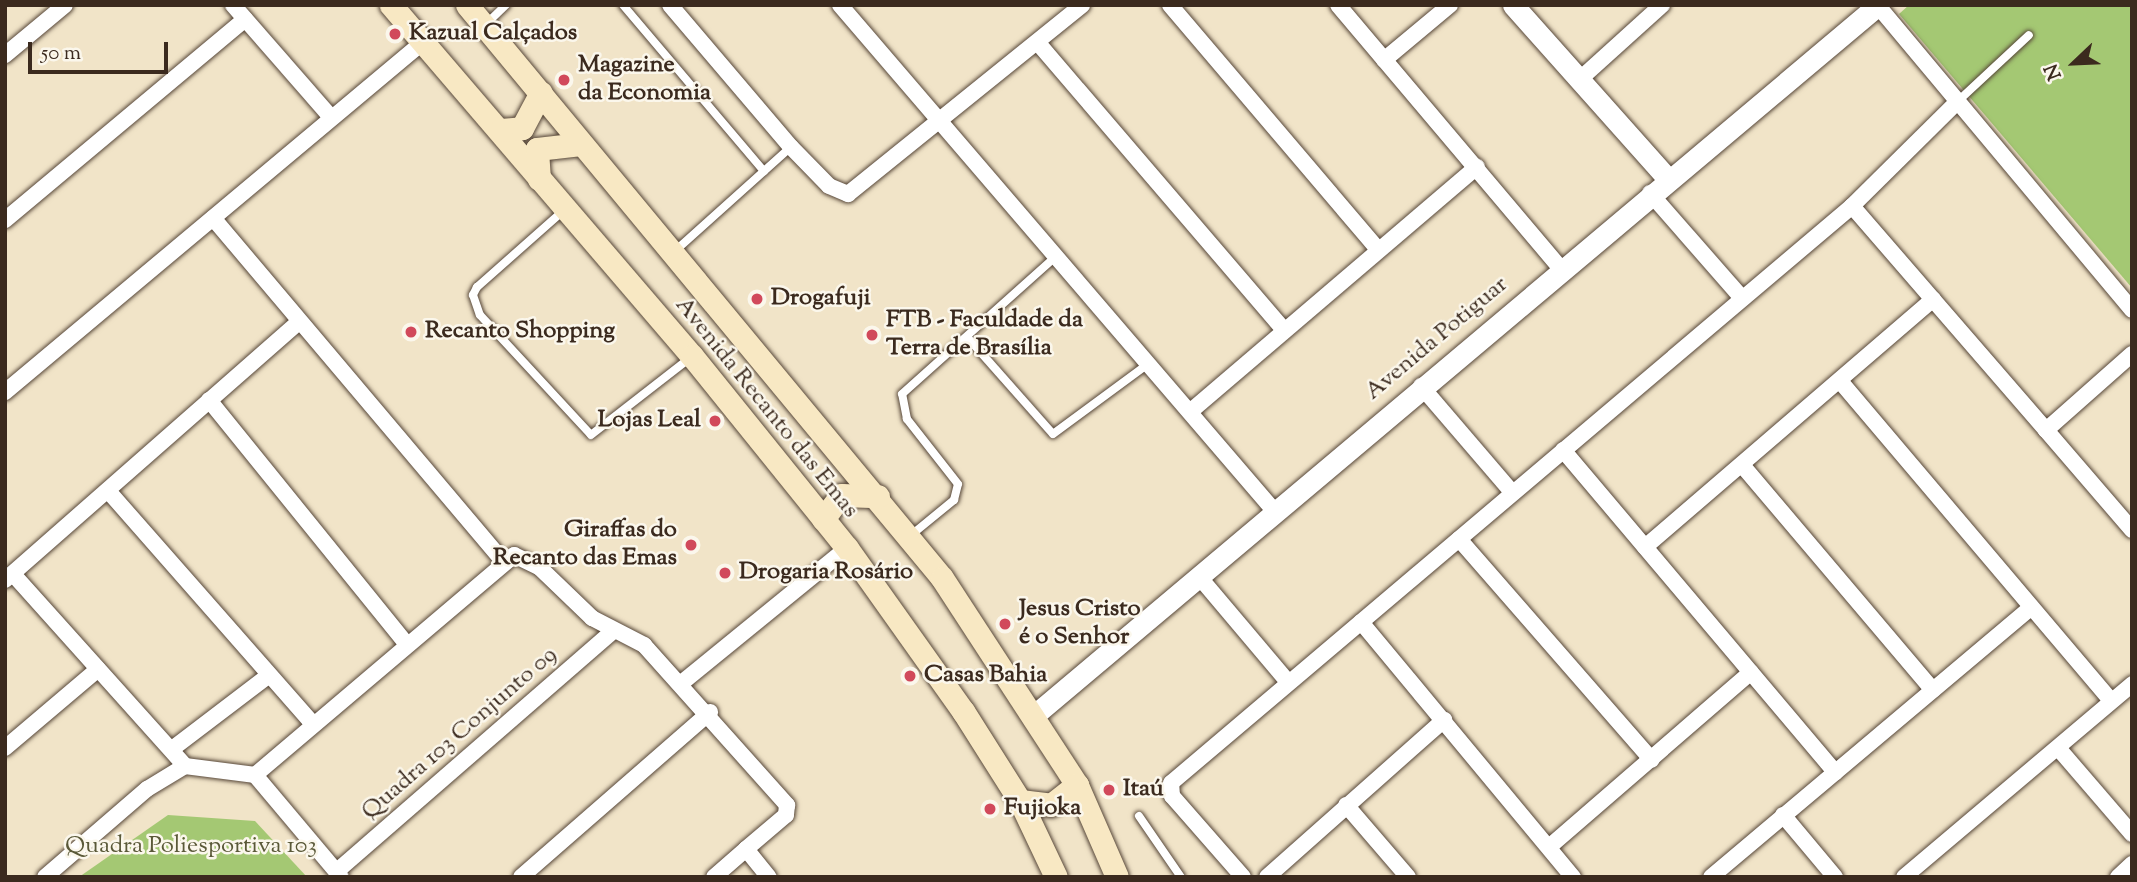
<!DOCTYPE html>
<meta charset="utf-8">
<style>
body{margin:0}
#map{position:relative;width:2137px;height:882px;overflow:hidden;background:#f1e4c8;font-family:"Sorts Mill Goudy",serif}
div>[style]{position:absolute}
.green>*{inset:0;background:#a4c873}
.roads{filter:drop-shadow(0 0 2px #564638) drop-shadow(0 0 2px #564638)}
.service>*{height:8px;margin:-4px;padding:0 4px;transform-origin:4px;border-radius:4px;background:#fff}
.minor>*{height:16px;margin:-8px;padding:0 8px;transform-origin:8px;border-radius:8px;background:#fff}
.tertiary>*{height:21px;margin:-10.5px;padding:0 10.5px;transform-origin:10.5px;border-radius:10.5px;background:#fff}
.secondary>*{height:23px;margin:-11.5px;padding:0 11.5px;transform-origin:11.5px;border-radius:11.5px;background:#f8e8c3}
.dots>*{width:19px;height:19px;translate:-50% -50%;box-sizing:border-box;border:4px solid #fbf7ec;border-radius:50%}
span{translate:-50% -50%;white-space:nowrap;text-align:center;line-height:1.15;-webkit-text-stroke:5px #fbf7ec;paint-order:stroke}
.poi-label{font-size:24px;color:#3b2a1e;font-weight:700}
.left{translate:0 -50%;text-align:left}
.right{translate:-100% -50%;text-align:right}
.street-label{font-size:24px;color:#3b2a1e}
.park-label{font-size:24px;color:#5a5938}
.frame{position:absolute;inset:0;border:7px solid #3b2a1e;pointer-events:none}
.north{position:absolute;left:2039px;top:28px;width:70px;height:70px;-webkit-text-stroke:5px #fbf7ec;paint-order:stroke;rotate:247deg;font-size:19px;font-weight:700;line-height:28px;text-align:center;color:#3b2a1e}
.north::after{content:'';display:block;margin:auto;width:24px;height:32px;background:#3b2a1e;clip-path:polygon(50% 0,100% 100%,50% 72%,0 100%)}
.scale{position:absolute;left:28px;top:42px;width:140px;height:32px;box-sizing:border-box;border:4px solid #3b2a1e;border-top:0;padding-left:9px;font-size:21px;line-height:24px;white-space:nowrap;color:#3b2a1e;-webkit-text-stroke:5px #fbf7ec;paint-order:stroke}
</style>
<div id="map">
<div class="green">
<div style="clip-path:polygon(1909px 5px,2132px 5px,2132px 288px,1899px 14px)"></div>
<div style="clip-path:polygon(168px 815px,255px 821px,307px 877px,79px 877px)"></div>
</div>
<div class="roads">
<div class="service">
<div style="left:623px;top:5px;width:218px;rotate:49.7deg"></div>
<div style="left:486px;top:24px;width:28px;rotate:-44deg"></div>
<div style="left:1957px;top:102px;width:98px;rotate:-42.9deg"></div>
<div style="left:563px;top:211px;width:115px;rotate:138.5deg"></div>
<div style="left:477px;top:287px;width:9px;rotate:117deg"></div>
<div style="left:473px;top:295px;width:21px;rotate:71deg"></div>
<div style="left:480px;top:315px;width:163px;rotate:47.2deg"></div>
<div style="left:591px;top:435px;width:125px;rotate:-37.9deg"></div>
<div style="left:675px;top:251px;width:156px;rotate:-41.9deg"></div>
<div style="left:968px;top:338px;width:128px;rotate:48.5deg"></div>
<div style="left:1053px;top:434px;width:118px;rotate:-36.4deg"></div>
<div style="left:910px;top:536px;width:57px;rotate:-39.3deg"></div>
<div style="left:954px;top:500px;width:16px;rotate:-76deg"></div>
<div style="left:958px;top:484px;width:83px;rotate:-128.1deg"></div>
<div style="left:907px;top:419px;width:25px;rotate:-101deg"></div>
<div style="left:902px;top:394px;width:204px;rotate:-41.8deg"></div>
<div style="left:1139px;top:816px;width:74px;rotate:55.5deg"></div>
</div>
<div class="minor">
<div style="left:233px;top:5px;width:147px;rotate:48.9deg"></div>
<div style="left:670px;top:5px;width:187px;rotate:49.6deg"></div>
<div style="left:791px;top:147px;width:54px;rotate:45.7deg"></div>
<div style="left:829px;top:186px;width:21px;rotate:23deg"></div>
<div style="left:848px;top:194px;width:301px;rotate:-38.9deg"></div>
<div style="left:840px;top:5px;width:669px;rotate:49.36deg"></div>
<div style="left:1170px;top:5px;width:321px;rotate:49.6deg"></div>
<div style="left:1338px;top:5px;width:346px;rotate:49.8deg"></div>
<div style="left:1878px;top:6px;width:396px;rotate:50.1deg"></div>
<div style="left:1038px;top:43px;width:378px;rotate:49.4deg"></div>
<div style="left:5px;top:55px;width:78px;rotate:-39.8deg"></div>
<div style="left:1384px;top:60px;width:86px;rotate:-39.8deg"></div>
<div style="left:1579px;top:80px;width:112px;rotate:-42.1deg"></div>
<div style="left:1650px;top:193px;width:140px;rotate:48.8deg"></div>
<div style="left:1852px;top:206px;width:296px;rotate:49.1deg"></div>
<div style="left:213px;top:218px;width:448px;rotate:49.8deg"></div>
<div style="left:5px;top:220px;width:313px;rotate:-39.9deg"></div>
<div style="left:2132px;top:354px;width:115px;rotate:138.5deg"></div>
<div style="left:2046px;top:430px;width:132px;rotate:49.3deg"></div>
<div style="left:1840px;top:381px;width:419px;rotate:49.7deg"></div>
<div style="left:1421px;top:386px;width:140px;rotate:49.4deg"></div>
<div style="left:5px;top:392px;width:545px;rotate:-39.94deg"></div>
<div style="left:209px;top:400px;width:311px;rotate:51deg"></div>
<div style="left:1191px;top:411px;width:376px;rotate:-40.5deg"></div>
<div style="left:1563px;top:450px;width:422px;rotate:49.8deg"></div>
<div style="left:1742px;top:465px;width:295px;rotate:49.7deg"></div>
<div style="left:110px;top:493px;width:306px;rotate:48.7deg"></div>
<div style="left:1459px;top:539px;width:293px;rotate:48.9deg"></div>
<div style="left:1645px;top:547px;width:380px;rotate:-40.7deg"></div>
<div style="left:13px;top:574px;width:258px;rotate:48.1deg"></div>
<div style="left:1201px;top:579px;width:135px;rotate:49.8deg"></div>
<div style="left:5px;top:580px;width:391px;rotate:-41.3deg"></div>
<div style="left:1361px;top:622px;width:332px;rotate:50.3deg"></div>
<div style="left:684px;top:681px;width:210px;rotate:-39.2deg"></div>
<div style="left:5px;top:748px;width:122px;rotate:-40.3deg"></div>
<div style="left:172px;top:749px;width:122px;rotate:-37.3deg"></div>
<div style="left:2059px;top:749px;width:112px;rotate:49.3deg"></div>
<div style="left:255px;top:775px;width:133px;rotate:49.9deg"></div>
<div style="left:1346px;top:805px;width:95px;rotate:49.3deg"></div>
<div style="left:1783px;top:815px;width:81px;rotate:50deg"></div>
<div style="left:1549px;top:847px;width:267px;rotate:-40.9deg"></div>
<div style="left:337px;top:871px;width:366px;rotate:-41deg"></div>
<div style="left:45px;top:877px;width:135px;rotate:-40.8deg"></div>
<div style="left:147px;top:789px;width:44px;rotate:-31.2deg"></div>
<div style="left:185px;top:766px;width:71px;rotate:7.3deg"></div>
<div style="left:255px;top:775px;width:340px;rotate:-40.3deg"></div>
<div style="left:514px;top:555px;width:28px;rotate:26deg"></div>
<div style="left:539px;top:567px;width:74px;rotate:43.9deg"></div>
<div style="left:592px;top:618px;width:59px;rotate:27.4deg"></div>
<div style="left:644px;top:645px;width:215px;rotate:48.2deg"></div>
<div style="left:787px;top:805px;width:10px;rotate:96deg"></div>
<div style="left:786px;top:815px;width:52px;rotate:139.6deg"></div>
<div style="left:746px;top:849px;width:36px;rotate:51deg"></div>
<div style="left:521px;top:877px;width:251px;rotate:-41.1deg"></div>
<div style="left:714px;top:877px;width:43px;rotate:-41.2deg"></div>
<div style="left:1243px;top:877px;width:108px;rotate:-131.2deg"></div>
<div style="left:1172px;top:796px;width:13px;rotate:-94deg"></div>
<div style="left:1171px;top:783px;width:893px;rotate:-40.27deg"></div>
<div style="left:1852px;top:206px;width:145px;rotate:-44.7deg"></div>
<div style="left:1267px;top:877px;width:237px;rotate:-41.6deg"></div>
<div style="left:1711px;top:877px;width:417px;rotate:-40.1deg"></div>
<div style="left:1904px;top:877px;width:299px;rotate:-40.2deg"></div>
<div style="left:2118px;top:877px;width:19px;rotate:-43deg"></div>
</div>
<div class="tertiary">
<div style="left:1513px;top:5px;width:232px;rotate:48.3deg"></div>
<div style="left:1032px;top:717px;width:1106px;rotate:-40.08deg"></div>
</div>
<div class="secondary">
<div style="left:391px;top:5px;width:462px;rotate:49.4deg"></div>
<div style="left:692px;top:356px;width:247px;rotate:51.1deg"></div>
<div style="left:847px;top:548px;width:200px;rotate:54.6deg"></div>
<div style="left:963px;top:711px;width:107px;rotate:57.7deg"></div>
<div style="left:1020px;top:801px;width:84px;rotate:64.7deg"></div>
<div style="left:467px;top:5px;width:744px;rotate:50.34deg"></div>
<div style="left:942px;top:578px;width:247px;rotate:56.9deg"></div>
<div style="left:1077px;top:785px;width:100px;rotate:66.5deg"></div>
<div style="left:501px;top:130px;width:21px;rotate:-5deg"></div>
<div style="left:522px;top:128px;width:40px;rotate:-62deg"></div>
<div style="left:539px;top:179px;width:30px;rotate:-94deg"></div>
<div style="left:537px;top:149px;width:44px;rotate:-6.5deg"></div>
<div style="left:823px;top:519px;width:30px;rotate:-53deg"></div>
<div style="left:841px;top:495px;width:37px;rotate:2deg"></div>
<div style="left:1020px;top:801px;width:31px;rotate:7deg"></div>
<div style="left:1051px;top:805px;width:33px;rotate:-38deg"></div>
</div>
</div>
<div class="dots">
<div style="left:395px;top:34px;background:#d1495b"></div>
<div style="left:564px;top:80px;background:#d1495b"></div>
<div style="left:757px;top:299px;background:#d1495b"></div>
<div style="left:411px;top:332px;background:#d1495b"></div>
<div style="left:872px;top:335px;background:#d1495b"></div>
<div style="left:715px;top:421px;background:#d1495b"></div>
<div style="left:691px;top:545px;background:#d1495b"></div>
<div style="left:725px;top:573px;background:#d1495b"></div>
<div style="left:1005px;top:624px;background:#d1495b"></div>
<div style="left:910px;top:676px;background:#d1495b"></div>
<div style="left:1109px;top:790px;background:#d1495b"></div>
<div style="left:990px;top:809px;background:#d1495b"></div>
</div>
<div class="poi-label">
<span class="left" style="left:409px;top:34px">Kazual Calçados</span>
<span class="left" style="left:578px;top:80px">Magazine<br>da Economia</span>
<span class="left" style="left:771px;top:299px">Drogafuji</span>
<span class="left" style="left:886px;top:335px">FTB - Faculdade da<br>Terra de Brasília</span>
<span class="left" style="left:425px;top:332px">Recanto Shopping</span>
<span class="right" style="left:701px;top:421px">Lojas Leal</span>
<span class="right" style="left:677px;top:545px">Giraffas do<br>Recanto das Emas</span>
<span class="left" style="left:739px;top:573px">Drogaria Rosário</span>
<span class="left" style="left:1019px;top:624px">Jesus Cristo<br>é o Senhor</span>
<span class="left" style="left:924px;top:676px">Casas Bahia</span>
<span class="left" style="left:1123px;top:790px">Itaú</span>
<span class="left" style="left:1004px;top:809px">Fujioka</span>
</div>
<div class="street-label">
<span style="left:1437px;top:339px;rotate:-40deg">Avenida Potiguar</span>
<span style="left:766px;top:408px;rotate:51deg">Avenida Recanto das Emas</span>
<span style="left:460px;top:734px;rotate:-41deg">Quadra 103 Conjunto 09</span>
</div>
<div class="park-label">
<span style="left:191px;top:847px">Quadra Poliesportiva 103</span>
</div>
<div class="frame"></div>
<div class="north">N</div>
<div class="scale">50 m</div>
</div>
